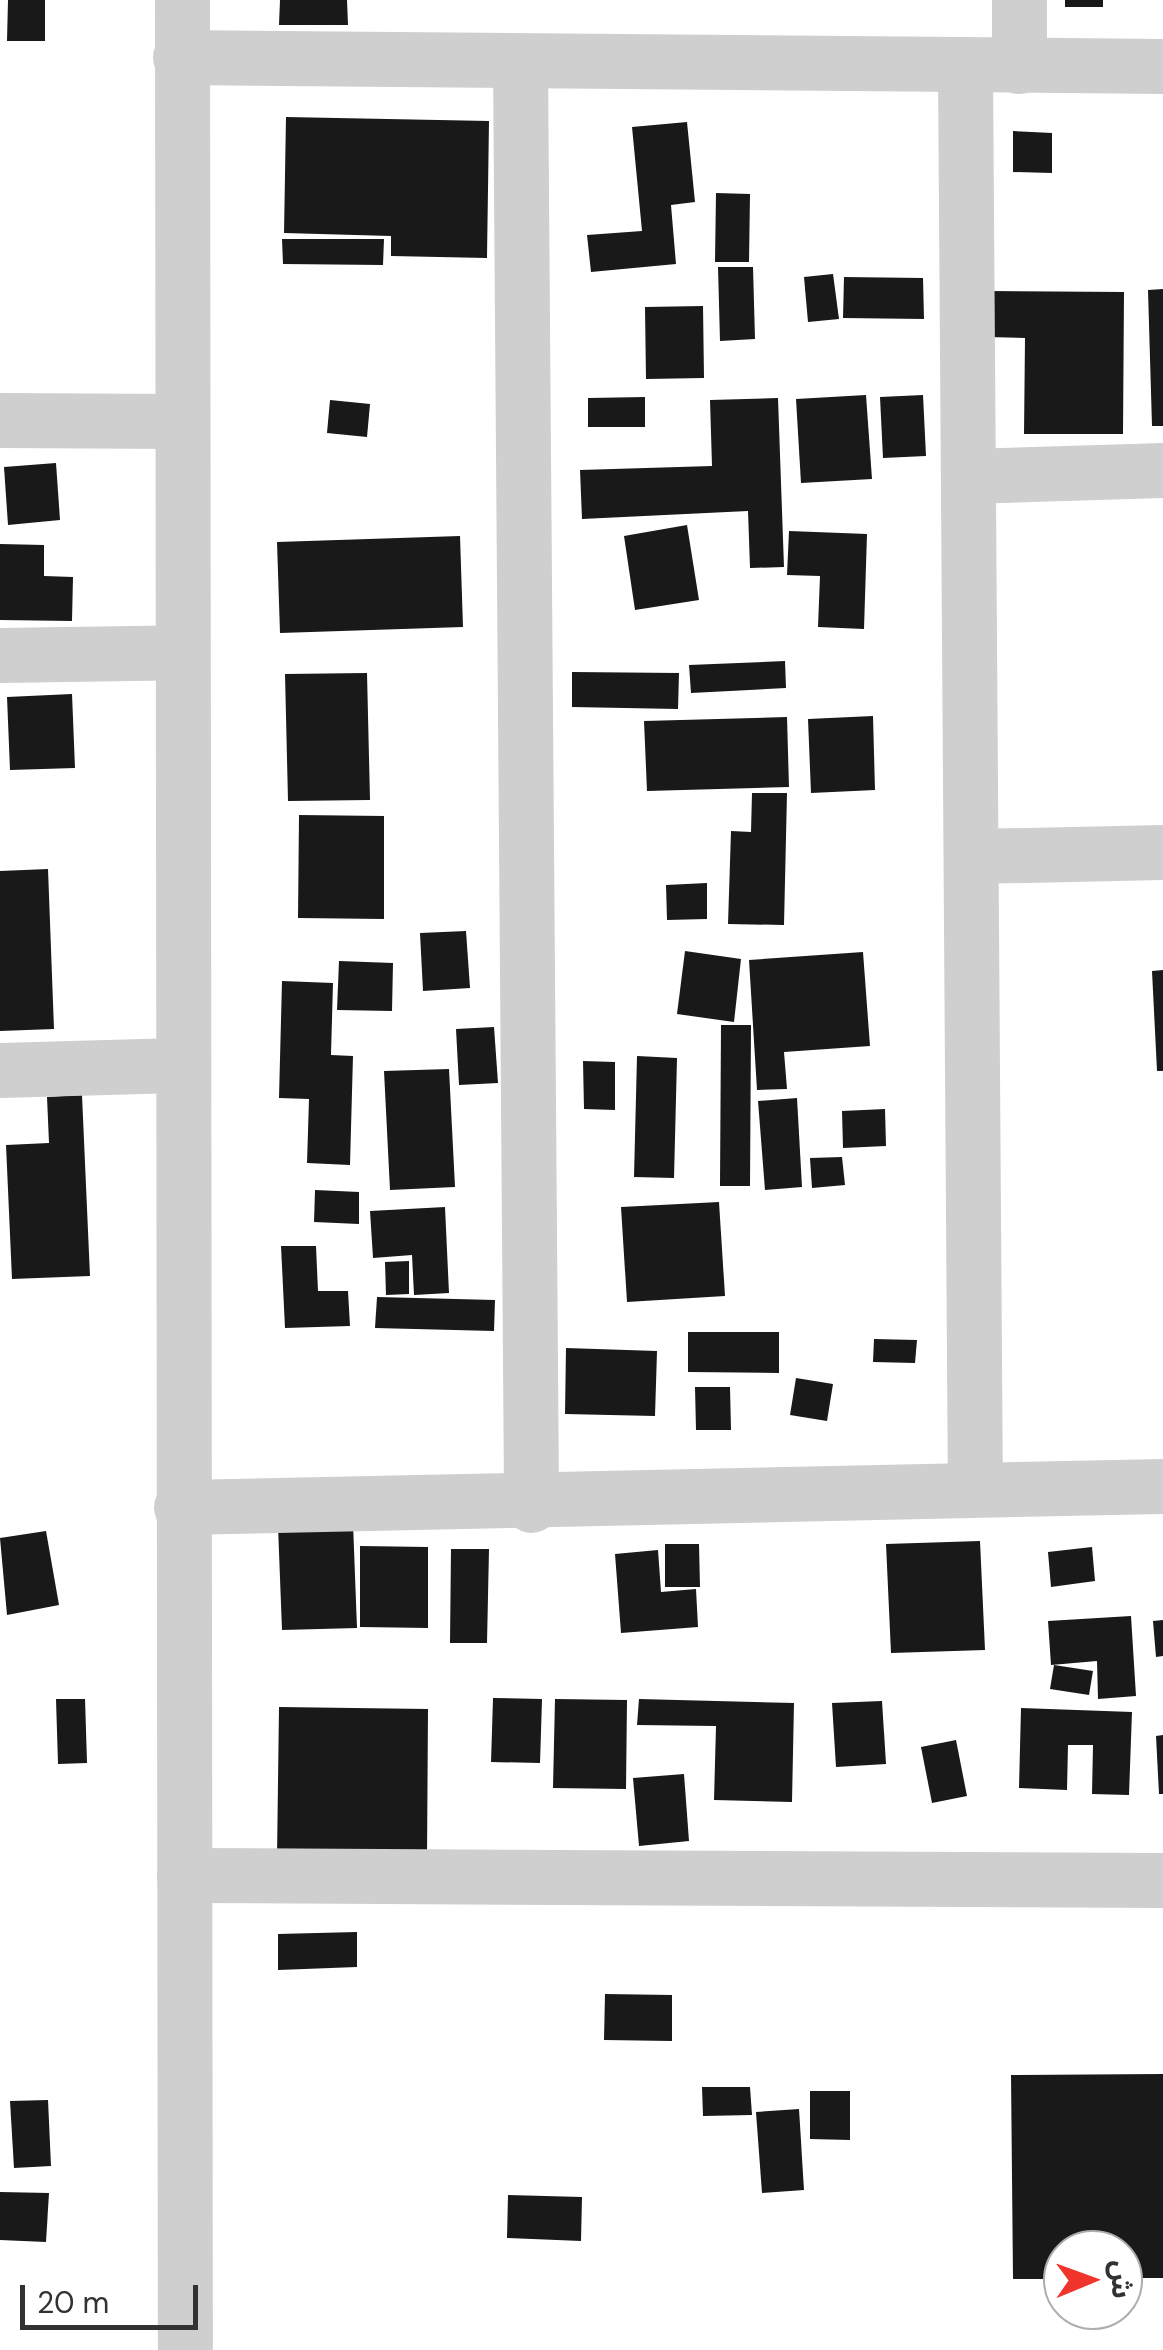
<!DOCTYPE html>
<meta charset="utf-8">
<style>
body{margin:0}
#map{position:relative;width:1163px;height:2350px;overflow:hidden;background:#fff;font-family:"DM Sans","Noto Sans Arabic",sans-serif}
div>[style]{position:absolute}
.building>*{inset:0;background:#191919}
.minor>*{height:55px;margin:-27.5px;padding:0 27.5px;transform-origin:27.5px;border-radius:27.5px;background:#cfcfcf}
.tertiary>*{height:55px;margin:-27.5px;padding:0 27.5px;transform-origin:27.5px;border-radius:27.5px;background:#cfcfcf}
span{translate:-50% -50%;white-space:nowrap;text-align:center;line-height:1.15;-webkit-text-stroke:10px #fff;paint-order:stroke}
.north{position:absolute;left:1043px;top:2230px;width:100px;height:100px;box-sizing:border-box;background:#fff;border:2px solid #adadad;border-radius:50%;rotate:89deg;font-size:28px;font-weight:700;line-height:40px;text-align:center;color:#323232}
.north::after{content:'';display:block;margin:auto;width:35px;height:45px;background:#f0362c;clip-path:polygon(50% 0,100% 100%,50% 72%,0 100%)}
.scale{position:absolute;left:20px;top:2285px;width:178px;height:45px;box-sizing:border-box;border:5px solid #323232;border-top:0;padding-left:12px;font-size:30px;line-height:35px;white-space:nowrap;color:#323232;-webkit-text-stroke:8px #fff;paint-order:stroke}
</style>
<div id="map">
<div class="building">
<div style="clip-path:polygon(8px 0,45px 0,45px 41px,7px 41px)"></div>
<div style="clip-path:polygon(280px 0,347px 0,348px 25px,279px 25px)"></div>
<div style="clip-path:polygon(1065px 0,1103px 0,1103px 7px,1065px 7px)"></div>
<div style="clip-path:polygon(286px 117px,489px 121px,487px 258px,391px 256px,391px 236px,284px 233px)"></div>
<div style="clip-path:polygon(687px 122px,695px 202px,671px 205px,676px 264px,591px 272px,587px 235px,642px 231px,632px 127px)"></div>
<div style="clip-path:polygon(1013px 131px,1052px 133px,1052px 173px,1013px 172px)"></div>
<div style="clip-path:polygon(716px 193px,750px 194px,749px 262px,715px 262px)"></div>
<div style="clip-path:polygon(282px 239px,384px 239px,383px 265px,283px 264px)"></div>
<div style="clip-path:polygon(718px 267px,753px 267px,755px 339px,720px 341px)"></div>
<div style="clip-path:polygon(833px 274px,839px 319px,808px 322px,804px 277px)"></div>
<div style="clip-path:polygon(844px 277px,923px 278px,924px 319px,843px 318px)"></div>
<div style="clip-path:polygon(1163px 289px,1163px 426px,1152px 426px,1148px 290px)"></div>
<div style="clip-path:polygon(988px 291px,1124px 292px,1123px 434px,1024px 434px,1025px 338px,987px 337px)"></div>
<div style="clip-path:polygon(703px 306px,704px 378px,646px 379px,645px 307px)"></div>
<div style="clip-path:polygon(866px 395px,872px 479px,801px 483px,796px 399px)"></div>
<div style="clip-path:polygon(923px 395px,926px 456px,883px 458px,880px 397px)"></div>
<div style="clip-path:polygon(645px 397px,645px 427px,588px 427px,588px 398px)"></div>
<div style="clip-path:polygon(778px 398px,784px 567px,750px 568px,748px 511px,582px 519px,580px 470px,712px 466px,710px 400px)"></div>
<div style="clip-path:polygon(330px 400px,370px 404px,367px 437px,327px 433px)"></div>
<div style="clip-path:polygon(56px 463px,60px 520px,8px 525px,4px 467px)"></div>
<div style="clip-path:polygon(687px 525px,699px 600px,635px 610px,624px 536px)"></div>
<div style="clip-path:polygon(789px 531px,867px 534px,864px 629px,818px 627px,820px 576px,787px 575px)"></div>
<div style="clip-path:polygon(460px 536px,463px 627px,280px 633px,277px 542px)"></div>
<div style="clip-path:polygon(0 544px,44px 545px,44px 576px,73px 577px,72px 621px,0 620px)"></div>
<div style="clip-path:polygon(785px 661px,786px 688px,691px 693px,689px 665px)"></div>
<div style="clip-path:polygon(572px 672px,679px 673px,678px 709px,572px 707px)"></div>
<div style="clip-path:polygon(367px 673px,370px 800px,288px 801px,285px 674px)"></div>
<div style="clip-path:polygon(72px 694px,75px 768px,10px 770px,7px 697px)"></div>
<div style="clip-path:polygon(873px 716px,875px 790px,811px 793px,808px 719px)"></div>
<div style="clip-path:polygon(787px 717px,789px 787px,647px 791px,644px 721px)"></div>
<div style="clip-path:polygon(752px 793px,787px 793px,784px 925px,728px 924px,731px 831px,751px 832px)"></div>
<div style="clip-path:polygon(299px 815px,384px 816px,384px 919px,298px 918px)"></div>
<div style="clip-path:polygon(48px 869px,54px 1029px,0 1031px,0 871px)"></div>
<div style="clip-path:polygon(707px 883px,707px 919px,667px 920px,666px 885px)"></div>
<div style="clip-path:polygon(466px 931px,470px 988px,423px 991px,420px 933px)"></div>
<div style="clip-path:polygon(685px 951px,741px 959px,734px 1022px,677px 1014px)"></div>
<div style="clip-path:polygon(863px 952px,870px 1046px,784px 1052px,787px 1089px,757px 1090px,749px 960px)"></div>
<div style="clip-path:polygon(339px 961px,393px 963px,392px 1011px,337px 1010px)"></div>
<div style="clip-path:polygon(1163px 970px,1163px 1071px,1157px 1071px,1152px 971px)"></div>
<div style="clip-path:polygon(282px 981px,333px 983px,331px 1055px,353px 1056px,350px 1165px,307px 1163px,309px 1099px,279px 1098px)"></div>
<div style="clip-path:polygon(721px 1025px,751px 1025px,750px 1186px,720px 1186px)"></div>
<div style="clip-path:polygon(494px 1027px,498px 1083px,459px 1085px,456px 1029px)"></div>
<div style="clip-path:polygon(637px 1056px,677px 1058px,674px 1178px,634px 1177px)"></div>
<div style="clip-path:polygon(583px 1061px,615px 1062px,615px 1110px,584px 1109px)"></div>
<div style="clip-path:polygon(449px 1069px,455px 1187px,390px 1190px,384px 1071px)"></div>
<div style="clip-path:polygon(82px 1095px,90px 1276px,12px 1279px,6px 1145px,49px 1143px,47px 1097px)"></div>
<div style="clip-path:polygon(797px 1098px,802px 1187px,765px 1190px,758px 1101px)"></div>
<div style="clip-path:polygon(885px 1109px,886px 1146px,843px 1148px,842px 1111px)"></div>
<div style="clip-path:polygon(842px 1157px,845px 1185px,812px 1188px,810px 1158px)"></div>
<div style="clip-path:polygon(315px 1190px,359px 1192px,359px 1224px,314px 1222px)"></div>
<div style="clip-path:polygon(719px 1202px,725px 1296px,627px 1302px,621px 1207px)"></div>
<div style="clip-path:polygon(445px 1207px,449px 1293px,414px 1295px,412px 1255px,373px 1258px,370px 1211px)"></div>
<div style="clip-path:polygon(281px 1246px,316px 1246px,318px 1291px,348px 1291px,350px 1326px,285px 1328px)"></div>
<div style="clip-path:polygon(409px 1261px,409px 1294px,386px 1295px,385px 1262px)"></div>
<div style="clip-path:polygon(377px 1297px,495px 1300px,494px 1331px,375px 1328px)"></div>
<div style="clip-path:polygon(688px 1332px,779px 1332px,779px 1373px,688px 1372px)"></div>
<div style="clip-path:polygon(874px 1339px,917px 1340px,915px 1363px,873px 1362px)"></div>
<div style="clip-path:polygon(566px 1348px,657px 1351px,655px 1416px,565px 1414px)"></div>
<div style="clip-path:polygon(796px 1378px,833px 1384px,827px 1421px,790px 1415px)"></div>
<div style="clip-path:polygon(695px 1387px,730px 1387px,731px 1430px,696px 1430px)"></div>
<div style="clip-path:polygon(353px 1523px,357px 1628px,282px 1630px,278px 1526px)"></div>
<div style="clip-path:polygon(46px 1531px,59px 1605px,7px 1615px,0 1538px)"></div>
<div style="clip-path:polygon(980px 1541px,985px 1650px,891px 1653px,886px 1544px)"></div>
<div style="clip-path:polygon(665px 1544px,699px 1544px,700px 1587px,665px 1587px)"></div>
<div style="clip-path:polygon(360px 1546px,428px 1547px,428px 1628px,360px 1627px)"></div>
<div style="clip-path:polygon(1092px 1547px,1095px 1581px,1051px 1587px,1048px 1552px)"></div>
<div style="clip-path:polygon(451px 1549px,489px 1549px,487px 1643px,450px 1643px)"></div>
<div style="clip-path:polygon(658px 1550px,661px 1592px,696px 1589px,698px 1627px,621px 1633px,615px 1554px)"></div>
<div style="clip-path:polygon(1131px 1616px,1136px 1696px,1098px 1699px,1097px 1661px,1051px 1665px,1048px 1621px)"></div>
<div style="clip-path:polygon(1163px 1620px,1163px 1656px,1156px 1657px,1153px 1621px)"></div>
<div style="clip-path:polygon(1054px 1665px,1093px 1671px,1089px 1695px,1050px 1689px)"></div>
<div style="clip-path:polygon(493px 1698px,542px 1699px,540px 1763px,491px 1762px)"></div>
<div style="clip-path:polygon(56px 1699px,85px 1699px,87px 1763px,58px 1764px)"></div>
<div style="clip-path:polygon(555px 1699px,627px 1700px,626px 1789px,553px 1788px)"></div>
<div style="clip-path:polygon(639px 1699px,794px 1703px,792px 1802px,714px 1800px,716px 1726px,637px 1725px)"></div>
<div style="clip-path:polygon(882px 1701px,886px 1764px,836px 1767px,832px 1703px)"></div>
<div style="clip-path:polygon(279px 1707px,428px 1709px,427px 1859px,277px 1858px)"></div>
<div style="clip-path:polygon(1021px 1708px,1132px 1712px,1129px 1795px,1092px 1794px,1093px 1745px,1068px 1745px,1067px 1790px,1019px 1788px)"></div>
<div style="clip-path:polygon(1163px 1735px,1163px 1794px,1159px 1794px,1156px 1736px)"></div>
<div style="clip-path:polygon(956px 1740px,967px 1796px,932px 1803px,921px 1747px)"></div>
<div style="clip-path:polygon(684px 1774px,689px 1841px,639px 1846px,633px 1778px)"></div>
<div style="clip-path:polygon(357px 1932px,357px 1967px,278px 1970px,278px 1934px)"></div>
<div style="clip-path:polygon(605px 1994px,672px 1995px,672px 2041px,604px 2040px)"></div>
<div style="clip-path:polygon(1163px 2074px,1163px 2278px,1123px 2278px,1123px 2250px,1063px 2250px,1063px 2279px,1013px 2279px,1011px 2075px)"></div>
<div style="clip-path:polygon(702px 2087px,750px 2087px,752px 2115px,703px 2116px)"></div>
<div style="clip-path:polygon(810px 2091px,850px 2091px,850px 2140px,810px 2139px)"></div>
<div style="clip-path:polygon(48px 2100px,51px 2166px,14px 2168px,10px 2101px)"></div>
<div style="clip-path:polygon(799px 2109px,804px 2190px,762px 2193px,756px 2112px)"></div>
<div style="clip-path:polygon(0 2192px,49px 2193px,46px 2242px,0 2240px)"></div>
<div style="clip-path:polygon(508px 2195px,582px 2197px,581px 2241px,507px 2238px)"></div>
</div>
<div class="minor">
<div style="left:1019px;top:0;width:66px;rotate:90deg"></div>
<div style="left:180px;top:57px;width:983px;rotate:0.52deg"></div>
<div style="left:520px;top:61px;width:1444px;rotate:89.56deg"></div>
<div style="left:965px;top:67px;width:1421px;rotate:89.6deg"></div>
<div style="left:0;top:420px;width:180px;rotate:0.3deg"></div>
<div style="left:969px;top:476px;width:194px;rotate:-1.8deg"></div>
<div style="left:0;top:655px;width:182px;rotate:-0.9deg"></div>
<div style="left:975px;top:856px;width:188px;rotate:-1.2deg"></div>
<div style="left:0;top:1070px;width:178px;rotate:-1.6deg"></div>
<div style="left:181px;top:1507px;width:982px;rotate:-1.23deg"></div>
<div style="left:184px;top:1875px;width:979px;rotate:0.29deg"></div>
</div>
<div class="tertiary">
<div style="left:182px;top:0;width:2350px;rotate:89.93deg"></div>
</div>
<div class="north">ش</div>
<div class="scale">20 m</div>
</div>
